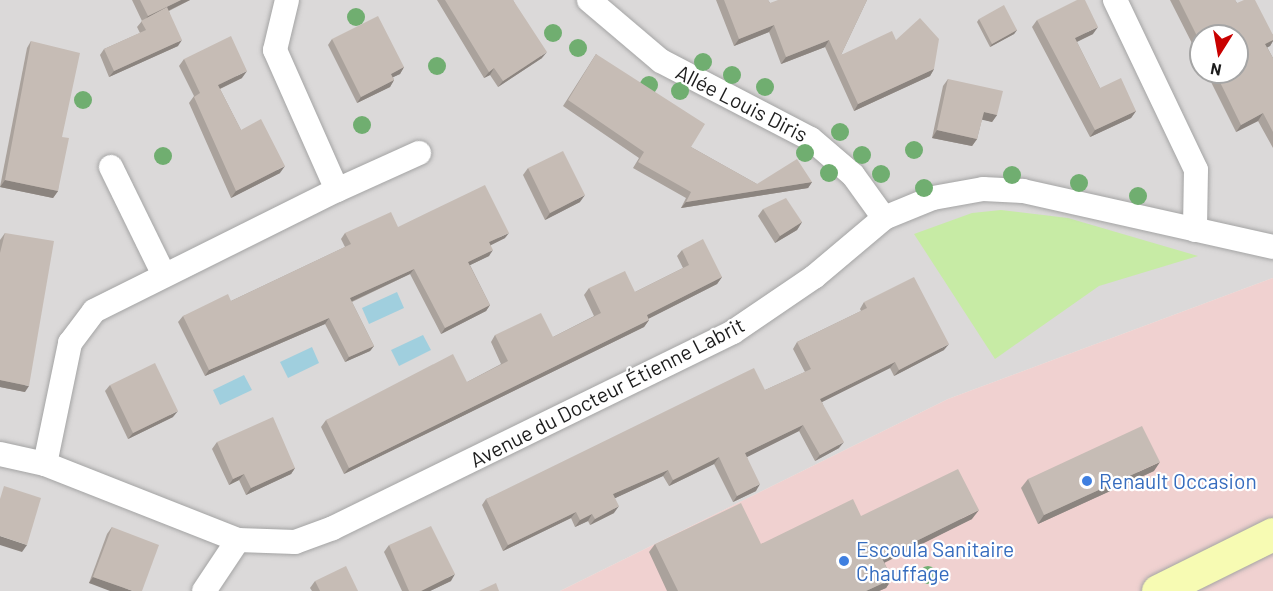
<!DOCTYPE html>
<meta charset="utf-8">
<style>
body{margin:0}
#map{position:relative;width:1273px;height:591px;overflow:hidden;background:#eeeae2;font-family:Barlow,sans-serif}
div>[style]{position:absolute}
.residential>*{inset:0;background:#dbd9d9}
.commercial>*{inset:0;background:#f0d1d0}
.grass>*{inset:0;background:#c7eba5}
.water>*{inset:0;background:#a0cfde}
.roads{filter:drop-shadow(0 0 2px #a4a4a4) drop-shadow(0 0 2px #a4a4a4)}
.street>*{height:24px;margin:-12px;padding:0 12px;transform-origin:12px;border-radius:12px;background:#fff}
.secondary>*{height:33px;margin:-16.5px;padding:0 16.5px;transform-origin:16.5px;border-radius:16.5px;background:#f7fbb3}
.trees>*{width:18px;height:18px;margin:-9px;border-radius:50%;background:#70ae70}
.wall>*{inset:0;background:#aaa29c}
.shaded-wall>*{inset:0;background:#8b847f}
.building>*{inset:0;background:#c6bcb5}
.dots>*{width:16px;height:16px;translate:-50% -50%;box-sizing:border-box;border:3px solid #fff;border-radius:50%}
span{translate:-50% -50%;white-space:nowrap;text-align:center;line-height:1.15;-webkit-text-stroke:4.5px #fff;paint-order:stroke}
.street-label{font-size:21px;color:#1d1d1d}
.shop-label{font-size:21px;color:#366cbe}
.left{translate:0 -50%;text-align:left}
.north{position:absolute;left:1189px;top:24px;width:60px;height:60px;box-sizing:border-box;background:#fff;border:2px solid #a5a5a5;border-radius:50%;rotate:191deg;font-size:16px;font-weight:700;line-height:24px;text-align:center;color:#1d1d1d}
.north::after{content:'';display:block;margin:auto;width:21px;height:27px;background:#c90100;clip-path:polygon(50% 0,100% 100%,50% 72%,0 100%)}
</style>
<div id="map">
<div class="residential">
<div style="clip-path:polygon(evenodd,0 0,1273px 0,1273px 278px,948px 399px,560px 591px,0 591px,0 0,1201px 36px,1237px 36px,1237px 72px,1201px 72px,1201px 36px)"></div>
</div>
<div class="commercial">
<div style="clip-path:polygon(1273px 278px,1273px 591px,560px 591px,948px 399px)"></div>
</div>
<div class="grass">
<div style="clip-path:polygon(1001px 210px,1068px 218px,1198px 256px,1099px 286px,995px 359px,914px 234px,972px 213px)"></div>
</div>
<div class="water">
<div style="clip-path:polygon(397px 292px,404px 308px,369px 324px,362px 308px)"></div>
<div style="clip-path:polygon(423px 335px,431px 350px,399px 366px,391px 350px)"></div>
<div style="clip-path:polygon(312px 347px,319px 363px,288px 378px,280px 362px)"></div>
<div style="clip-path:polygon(244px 375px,252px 390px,220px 405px,213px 390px)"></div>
</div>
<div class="roads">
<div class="street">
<div style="left:589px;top:0;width:94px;rotate:40.3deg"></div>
<div style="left:661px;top:61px;width:169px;rotate:27.5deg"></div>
<div style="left:811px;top:139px;width:55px;rotate:40.6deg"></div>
<div style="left:853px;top:175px;width:53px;rotate:54.2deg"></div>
<div style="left:1115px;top:0;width:188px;rotate:64.5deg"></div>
<div style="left:1196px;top:170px;width:60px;rotate:91deg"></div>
<div style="left:111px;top:167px;width:118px;rotate:63.9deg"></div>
<div style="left:337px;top:190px;width:90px;rotate:-24.3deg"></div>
<div style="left:0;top:454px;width:46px;rotate:12.5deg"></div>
<div style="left:45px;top:464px;width:207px;rotate:21.5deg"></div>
<div style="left:238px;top:540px;width:57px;rotate:2deg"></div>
<div style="left:295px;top:542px;width:40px;rotate:-20.2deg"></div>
<div style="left:333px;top:528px;width:445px;rotate:-26.1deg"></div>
<div style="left:733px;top:332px;width:98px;rotate:-34.2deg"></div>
<div style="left:814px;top:277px;width:92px;rotate:-40.1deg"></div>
<div style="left:884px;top:218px;width:53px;rotate:-22.2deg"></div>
<div style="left:933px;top:198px;width:51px;rotate:-10.2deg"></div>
<div style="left:983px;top:189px;width:40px;rotate:2.9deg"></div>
<div style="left:1023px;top:191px;width:256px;rotate:12.6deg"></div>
<div style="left:45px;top:464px;width:124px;rotate:-78.3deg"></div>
<div style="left:70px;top:343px;width:40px;rotate:-53deg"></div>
<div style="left:94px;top:311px;width:271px;rotate:-26.5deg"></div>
<div style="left:337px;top:190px;width:153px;rotate:-113.9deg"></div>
<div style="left:275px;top:50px;width:51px;rotate:-76.5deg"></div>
<div style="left:204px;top:591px;width:61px;rotate:-56.3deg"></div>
</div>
<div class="secondary">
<div style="left:1158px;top:591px;width:128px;rotate:-26.4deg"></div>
</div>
</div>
<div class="trees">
<div style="left:356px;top:17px"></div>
<div style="left:553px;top:33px"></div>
<div style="left:578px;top:48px"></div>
<div style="left:703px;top:62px"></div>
<div style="left:437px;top:66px"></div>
<div style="left:732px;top:75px"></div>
<div style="left:649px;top:85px"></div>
<div style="left:765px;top:87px"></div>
<div style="left:680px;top:91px"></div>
<div style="left:83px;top:100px"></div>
<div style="left:362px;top:125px"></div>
<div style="left:840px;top:132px"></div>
<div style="left:914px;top:150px"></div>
<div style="left:805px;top:153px"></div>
<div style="left:862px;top:155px"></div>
<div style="left:163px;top:156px"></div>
<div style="left:829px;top:173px"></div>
<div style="left:881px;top:174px"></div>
<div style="left:1012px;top:175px"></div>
<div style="left:1079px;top:183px"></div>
<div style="left:924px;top:188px"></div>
<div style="left:1138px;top:196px"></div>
<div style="left:928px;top:575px"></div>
</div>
<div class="wall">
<div style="clip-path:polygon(132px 0,190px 0,169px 11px,178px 46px,109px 77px,100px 55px,104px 49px,140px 33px,137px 27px,142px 21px)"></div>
<div style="clip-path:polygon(437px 0,513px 0,542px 58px,498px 87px,490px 75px,484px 78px)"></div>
<div style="clip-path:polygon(716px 0,768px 0,770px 3px,867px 0,841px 55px,896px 40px,934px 69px,930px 76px,854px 111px,825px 47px,781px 64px,769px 32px,734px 46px)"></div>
<div style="clip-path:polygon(1170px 0,1235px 0,1237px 3px,1273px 35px,1273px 41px,1270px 46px,1267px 47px,1273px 58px,1273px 148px,1258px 121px,1236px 132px,1206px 72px,1237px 72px,1201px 36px,1201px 61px)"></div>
<div style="clip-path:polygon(979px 19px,1017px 30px,1014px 34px,990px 47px,977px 22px)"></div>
<div style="clip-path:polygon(1037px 20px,1093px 34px,1077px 42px,1100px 88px,1136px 111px,1131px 118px,1090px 137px,1032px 27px)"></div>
<div style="clip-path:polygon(332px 39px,404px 67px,400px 74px,393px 77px,394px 80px,390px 87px,357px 103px,328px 45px)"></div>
<div style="clip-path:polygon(31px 41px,62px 137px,58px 191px,53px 198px,0 187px,27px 48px)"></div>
<div style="clip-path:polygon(596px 54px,691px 147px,757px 184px,812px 182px,808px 188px,681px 208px,686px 198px,633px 168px,639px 158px,563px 106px)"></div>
<div style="clip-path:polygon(184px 59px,242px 78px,220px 89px,241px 130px,280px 173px,231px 198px,189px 103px,194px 96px,179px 66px)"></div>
<div style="clip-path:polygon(948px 79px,997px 115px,992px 122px,982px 119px,977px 139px,972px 146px,932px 138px,943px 86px)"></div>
<div style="clip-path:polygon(528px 168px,580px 202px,545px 220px,523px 175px)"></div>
<div style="clip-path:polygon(763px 209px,802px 222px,797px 230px,775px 243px,758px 216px)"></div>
<div style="clip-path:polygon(398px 227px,505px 238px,491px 245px,489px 256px,470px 265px,490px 305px,486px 311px,441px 334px,410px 274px,352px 302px,374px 346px,370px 351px,345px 362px,325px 324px,205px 376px,178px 322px,183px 316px,231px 301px,345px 247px,341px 239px,345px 233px)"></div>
<div style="clip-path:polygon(5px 233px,25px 392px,0 387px,0 240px)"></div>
<div style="clip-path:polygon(682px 250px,722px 277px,717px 284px,648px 319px,649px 320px,644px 327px,344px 474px,321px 427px,326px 420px,467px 382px,501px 364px,491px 342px,495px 335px,553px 337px,594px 316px,584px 295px,589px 288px,635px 292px,683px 268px,677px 256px)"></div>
<div style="clip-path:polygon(864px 302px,944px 350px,894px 376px,890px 368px,822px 402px,839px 448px,815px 461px,799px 431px,747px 457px,756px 491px,733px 502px,714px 464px,669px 486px,663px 476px,615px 498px,614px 513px,590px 525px,588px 521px,575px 527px,571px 518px,503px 551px,482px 505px,486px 499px,765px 390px,805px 372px,793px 349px,797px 342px,861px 311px,860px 309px)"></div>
<div style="clip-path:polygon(110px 385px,173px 417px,128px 439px,105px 391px)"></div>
<div style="clip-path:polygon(217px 442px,295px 468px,291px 474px,246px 495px,239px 480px,229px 485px,212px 449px)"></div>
<div style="clip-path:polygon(1154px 471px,1038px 524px,1021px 488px,1028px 479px)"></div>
<div style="clip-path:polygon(861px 516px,972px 519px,884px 562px,892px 579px,886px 588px,879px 591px,667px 591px,649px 552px,655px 544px,761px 544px)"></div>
<div style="clip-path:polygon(112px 527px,142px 591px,89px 583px,107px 534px)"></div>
<div style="clip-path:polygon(389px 545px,451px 581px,430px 591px,402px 591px,384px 552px)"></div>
<div style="clip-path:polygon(315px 581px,358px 591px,312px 591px,310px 588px)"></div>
</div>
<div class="shaded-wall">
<div style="clip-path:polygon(181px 0,190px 0,143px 23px,148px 16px)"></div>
<div style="clip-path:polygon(774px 25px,769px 32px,734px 46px,739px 39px)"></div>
<div style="clip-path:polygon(1098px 27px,1093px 34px,1070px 45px,1075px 38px)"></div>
<div style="clip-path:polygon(1017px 30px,1014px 34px,990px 47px,992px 44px)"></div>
<div style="clip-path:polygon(182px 40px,178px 46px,109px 77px,114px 71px)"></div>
<div style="clip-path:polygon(829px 40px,825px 47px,781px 64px,786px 57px)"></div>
<div style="clip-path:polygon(1273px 40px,1273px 41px,1270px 46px,1261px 51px,1265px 44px)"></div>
<div style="clip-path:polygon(547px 52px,542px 58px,498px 87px,503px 81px)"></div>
<div style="clip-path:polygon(404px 67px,400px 74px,387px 80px,391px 74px)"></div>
<div style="clip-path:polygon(494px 68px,490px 75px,484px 78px,489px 72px)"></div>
<div style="clip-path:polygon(934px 69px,930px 76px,854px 111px,858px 104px)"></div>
<div style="clip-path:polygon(247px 71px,242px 78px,213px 92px,218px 85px)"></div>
<div style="clip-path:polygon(394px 80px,390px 87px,357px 103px,361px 97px)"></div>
<div style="clip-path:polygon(1136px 111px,1131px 118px,1090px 137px,1095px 130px)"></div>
<div style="clip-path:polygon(984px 112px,997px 115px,992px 122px,979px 119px)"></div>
<div style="clip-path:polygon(1263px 113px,1258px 121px,1236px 132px,1241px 125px)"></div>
<div style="clip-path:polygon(937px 130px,977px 139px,972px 146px,932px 138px)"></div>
<div style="clip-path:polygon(285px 166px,280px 173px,231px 198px,236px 191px)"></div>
<div style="clip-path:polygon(5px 180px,58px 191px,53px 198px,0 187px)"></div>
<div style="clip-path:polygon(812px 182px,808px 188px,681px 208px,686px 202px)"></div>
<div style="clip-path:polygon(585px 195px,580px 202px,545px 220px,550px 213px)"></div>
<div style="clip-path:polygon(802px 222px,797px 230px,775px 243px,780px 236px)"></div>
<div style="clip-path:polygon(509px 233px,505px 238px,485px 248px,489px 242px)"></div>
<div style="clip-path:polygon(493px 250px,489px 256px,464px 268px,468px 262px)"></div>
<div style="clip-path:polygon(414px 269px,410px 274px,346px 304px,350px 298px)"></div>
<div style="clip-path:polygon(722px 277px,717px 284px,642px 322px,647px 315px)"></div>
<div style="clip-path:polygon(490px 305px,486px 311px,441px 334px,445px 328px)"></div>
<div style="clip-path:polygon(329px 318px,325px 324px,205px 376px,209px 370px)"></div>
<div style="clip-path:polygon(649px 320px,644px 327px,344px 474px,349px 468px)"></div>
<div style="clip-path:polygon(949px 344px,944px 350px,894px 376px,899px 370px)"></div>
<div style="clip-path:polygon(374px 346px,370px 351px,345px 362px,349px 357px)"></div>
<div style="clip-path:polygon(895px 362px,890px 368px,816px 405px,820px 399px)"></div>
<div style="clip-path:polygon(0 380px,29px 386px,25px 392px,0 387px)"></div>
<div style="clip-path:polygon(178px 411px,173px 417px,128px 439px,133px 433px)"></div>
<div style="clip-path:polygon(803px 425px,799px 431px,741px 460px,745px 453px)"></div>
<div style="clip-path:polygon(844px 442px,839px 448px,815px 461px,820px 455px)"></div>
<div style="clip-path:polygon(719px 457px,714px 464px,669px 486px,673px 480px)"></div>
<div style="clip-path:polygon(1160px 462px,1154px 471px,1038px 524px,1044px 515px)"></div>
<div style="clip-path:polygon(295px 468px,291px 474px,246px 495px,251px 488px)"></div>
<div style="clip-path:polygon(668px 470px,663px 476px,609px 501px,613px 494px)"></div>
<div style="clip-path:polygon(244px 474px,239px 480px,229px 485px,233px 479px)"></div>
<div style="clip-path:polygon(760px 484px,756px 491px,733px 502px,737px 496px)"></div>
<div style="clip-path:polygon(619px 506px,614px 513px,590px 525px,595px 519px)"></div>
<div style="clip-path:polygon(979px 510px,972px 519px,876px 567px,882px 558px)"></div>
<div style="clip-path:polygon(576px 512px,571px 518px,503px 551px,508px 545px)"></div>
<div style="clip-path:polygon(592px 514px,588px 521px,575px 527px,580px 520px)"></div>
<div style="clip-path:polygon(0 536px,27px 545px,22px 552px,0 545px)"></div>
<div style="clip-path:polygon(455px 574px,451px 581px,430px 591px,421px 591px)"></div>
<div style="clip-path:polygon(93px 577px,133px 591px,110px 591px,89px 583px)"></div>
<div style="clip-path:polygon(892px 579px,886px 588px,879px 591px,866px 591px)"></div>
</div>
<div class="building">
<div style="clip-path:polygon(140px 0,181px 0,148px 16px)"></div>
<div style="clip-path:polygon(445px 0,513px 0,547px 52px,503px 81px,494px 68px,489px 72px)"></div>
<div style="clip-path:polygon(724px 0,768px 0,770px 3px,778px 0,867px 0,841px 55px,892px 31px,896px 40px,920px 18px,939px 39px,934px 69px,858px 104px,829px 40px,786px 57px,774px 25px,739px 39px)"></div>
<div style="clip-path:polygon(1077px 0,1085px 0,1098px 27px,1075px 38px,1100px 88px,1121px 78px,1136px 111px,1095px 130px,1037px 20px)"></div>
<div style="clip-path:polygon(1179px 0,1235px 0,1237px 3px,1244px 0,1255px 0,1273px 35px,1273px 40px,1265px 44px,1273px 58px,1273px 132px,1263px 113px,1241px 125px,1215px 72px,1237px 72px,1237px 36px,1201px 36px,1201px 44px)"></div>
<div style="clip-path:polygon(1004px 5px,1017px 30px,992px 44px,979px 19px)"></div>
<div style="clip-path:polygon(167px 7px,182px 40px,114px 71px,104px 49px,146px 30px,141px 21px)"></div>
<div style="clip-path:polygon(378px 16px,404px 67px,391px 74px,394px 80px,361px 97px,332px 39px)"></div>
<div style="clip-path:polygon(231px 36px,247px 71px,218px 85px,241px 130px,261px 119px,285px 166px,236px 191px,194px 97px,200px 93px,184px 59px)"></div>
<div style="clip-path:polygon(31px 41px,80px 53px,62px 137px,69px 138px,58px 191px,5px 180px)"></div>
<div style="clip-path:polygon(596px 54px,705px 124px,691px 147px,757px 184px,797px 159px,812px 182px,686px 202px,691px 192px,638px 162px,644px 152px,568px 100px)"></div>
<div style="clip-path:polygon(948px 79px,1003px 91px,997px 115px,984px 112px,977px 139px,937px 130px)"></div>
<div style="clip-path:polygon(563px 151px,585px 195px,550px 213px,528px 168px)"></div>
<div style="clip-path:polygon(485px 185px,509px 233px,489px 242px,493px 250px,468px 262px,490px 305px,445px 328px,414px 269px,350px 298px,374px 346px,349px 357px,329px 318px,209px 370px,183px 316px,228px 294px,231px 301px,351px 244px,345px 233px,391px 212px,398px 227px)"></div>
<div style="clip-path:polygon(786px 198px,802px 222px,780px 236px,763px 209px)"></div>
<div style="clip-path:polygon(5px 233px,54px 241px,29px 386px,0 380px,0 253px)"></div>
<div style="clip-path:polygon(703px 239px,722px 277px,647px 315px,649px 320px,349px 468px,326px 420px,453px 354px,467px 382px,508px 361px,495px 335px,541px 313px,553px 337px,601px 313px,589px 288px,625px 271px,635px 292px,689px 265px,682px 250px)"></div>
<div style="clip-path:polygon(914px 277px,949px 344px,899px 370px,895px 362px,820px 399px,844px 442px,820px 455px,803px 425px,745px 453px,760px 484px,737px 496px,719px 457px,673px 480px,668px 470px,613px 494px,619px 506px,595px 519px,592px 514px,580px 520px,576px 512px,508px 545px,486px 499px,754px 368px,765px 390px,811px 369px,797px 342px,867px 308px,864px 302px)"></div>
<div style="clip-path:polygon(155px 363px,178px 411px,133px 433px,110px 385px)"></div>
<div style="clip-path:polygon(273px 417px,295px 468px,251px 488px,244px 474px,233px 479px,217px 442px)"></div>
<div style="clip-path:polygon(1142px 426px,1160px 462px,1044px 515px,1028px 479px)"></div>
<div style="clip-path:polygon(958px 469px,979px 510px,882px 558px,892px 579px,866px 591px,678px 591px,655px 544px,741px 503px,761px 544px,853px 499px,861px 516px)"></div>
<div style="clip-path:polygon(4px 486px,41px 498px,27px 545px,0 536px,0 499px)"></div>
<div style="clip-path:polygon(431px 526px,455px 574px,421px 591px,409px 591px,389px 545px)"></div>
<div style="clip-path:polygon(112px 527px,159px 545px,142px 591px,133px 591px,93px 577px)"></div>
<div style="clip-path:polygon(346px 566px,358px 591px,320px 591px,315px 581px)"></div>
<div style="clip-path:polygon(496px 583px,499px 591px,479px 591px)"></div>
</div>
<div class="dots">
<div style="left:1087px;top:481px;background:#3f7fe0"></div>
<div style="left:844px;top:561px;background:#3f7fe0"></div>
</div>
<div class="street-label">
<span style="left:742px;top:103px;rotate:27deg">Allée Louis Diris</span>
<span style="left:607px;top:392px;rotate:-27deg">Avenue du Docteur Étienne Labrit</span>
</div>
<div class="shop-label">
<span class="left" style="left:1099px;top:481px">Renault Occasion</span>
<span class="left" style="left:856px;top:561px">Escoula Sanitaire<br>Chauffage</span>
</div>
<div class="north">N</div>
</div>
